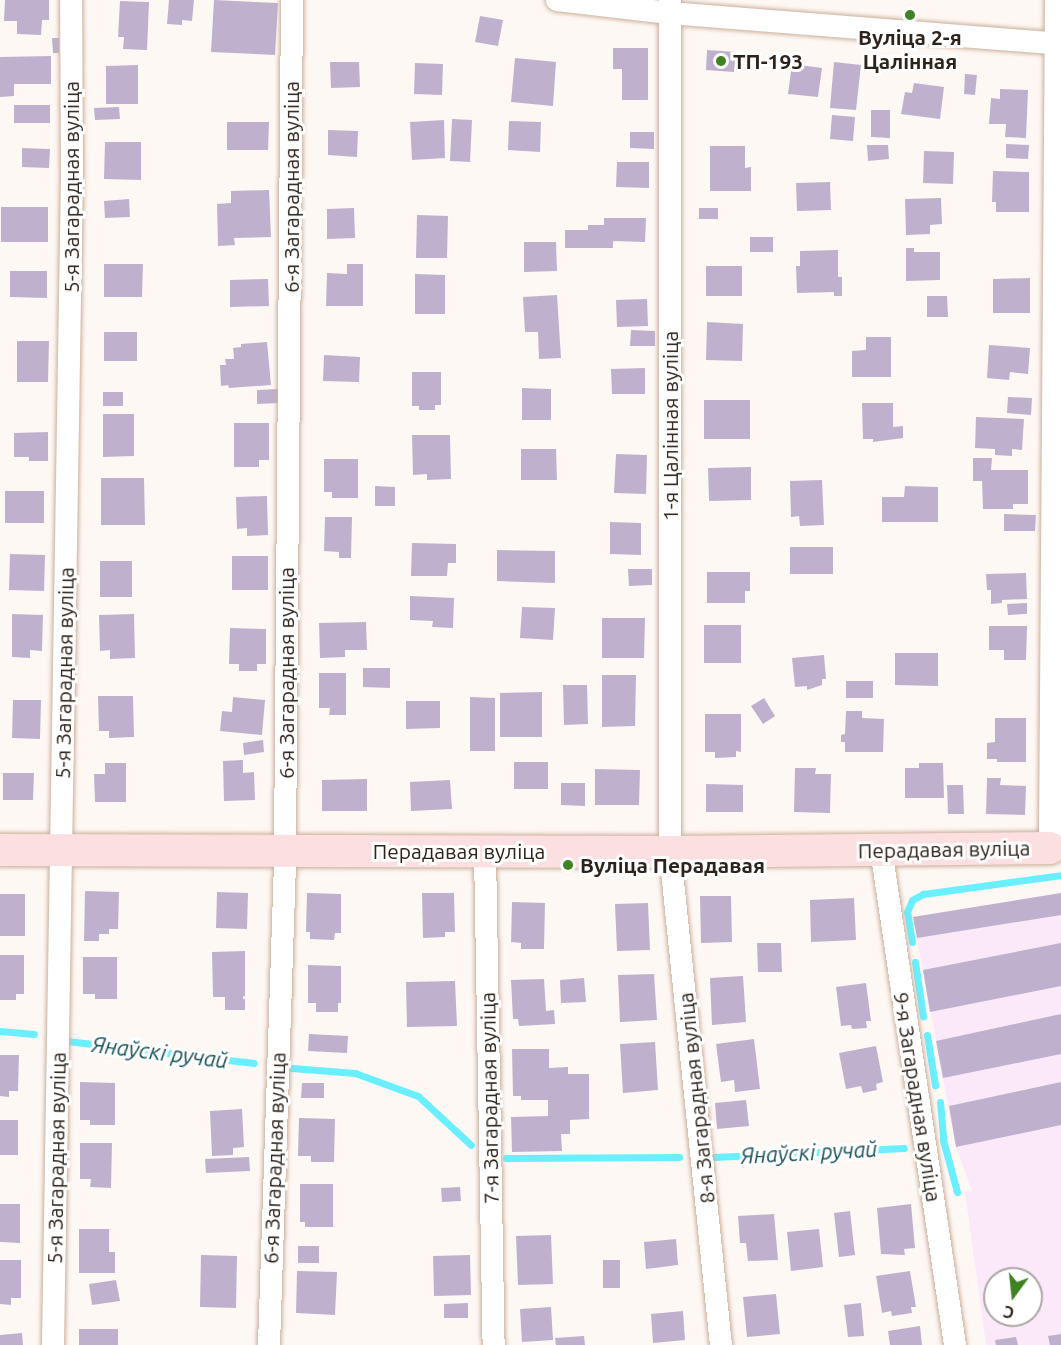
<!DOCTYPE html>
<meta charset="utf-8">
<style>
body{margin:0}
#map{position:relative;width:1061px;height:1345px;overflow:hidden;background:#fef8f4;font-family:Ubuntu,sans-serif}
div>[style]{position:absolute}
.industrial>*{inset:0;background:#fbe8f9}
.stream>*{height:7px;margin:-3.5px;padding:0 3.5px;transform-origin:3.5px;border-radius:3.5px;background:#69efff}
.building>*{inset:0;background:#bfb1cd}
.roads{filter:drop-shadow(0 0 2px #cbaf9c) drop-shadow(0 0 2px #cbaf9c)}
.street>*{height:22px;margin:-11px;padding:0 11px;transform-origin:11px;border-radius:11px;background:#fff}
.secondary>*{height:32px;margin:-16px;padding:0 16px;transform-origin:16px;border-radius:16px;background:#fce0e1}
.dots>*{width:16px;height:16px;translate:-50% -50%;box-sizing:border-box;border:3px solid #fff;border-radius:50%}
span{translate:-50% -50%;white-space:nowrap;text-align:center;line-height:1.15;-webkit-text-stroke:6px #fff;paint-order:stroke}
.poi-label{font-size:21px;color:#2e231c;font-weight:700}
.left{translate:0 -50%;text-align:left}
.street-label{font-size:21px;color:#2e231c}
.water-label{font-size:22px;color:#185259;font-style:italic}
.north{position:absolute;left:983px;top:1267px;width:60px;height:60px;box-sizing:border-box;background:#fff;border:2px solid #aba7a4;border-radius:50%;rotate:195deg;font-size:16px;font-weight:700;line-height:24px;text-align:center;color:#2e231c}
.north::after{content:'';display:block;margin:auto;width:21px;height:27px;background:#408121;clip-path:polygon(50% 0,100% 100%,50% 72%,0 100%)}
</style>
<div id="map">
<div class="industrial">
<div style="clip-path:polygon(evenodd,1061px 893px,1061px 1345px,986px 1345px,965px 1192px,972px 1191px,956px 1147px,913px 917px,1061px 893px,995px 1279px,1031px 1279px,1031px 1315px,995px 1315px,995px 1279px)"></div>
</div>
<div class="stream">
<div style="left:912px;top:942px;width:30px;rotate:-99deg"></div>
<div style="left:907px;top:912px;width:13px;rotate:-67deg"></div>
<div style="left:912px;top:900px;width:13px;rotate:-29deg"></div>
<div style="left:923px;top:894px;width:139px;rotate:-7.8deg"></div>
<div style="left:915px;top:962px;width:55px;rotate:81.6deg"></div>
<div style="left:0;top:1031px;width:34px;rotate:5deg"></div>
<div style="left:927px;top:1035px;width:51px;rotate:80.9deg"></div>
<div style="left:67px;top:1041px;width:188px;rotate:6.7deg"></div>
<div style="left:292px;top:1068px;width:63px;rotate:4.5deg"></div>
<div style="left:355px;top:1073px;width:67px;rotate:20.1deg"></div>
<div style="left:418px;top:1096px;width:72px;rotate:42.8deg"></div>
<div style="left:940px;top:1102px;width:38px;rotate:85deg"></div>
<div style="left:943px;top:1140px;width:54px;rotate:74.9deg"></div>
<div style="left:714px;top:1157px;width:190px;rotate:-2.7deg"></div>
<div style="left:506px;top:1158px;width:173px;rotate:-0.3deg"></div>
</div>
<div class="building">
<div style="clip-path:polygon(5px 0,49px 0,49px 20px,42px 20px,41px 35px,17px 34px,17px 21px,4px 21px)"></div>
<div style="clip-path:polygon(169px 0,194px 0,192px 21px,182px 20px,182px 25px,167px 24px)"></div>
<div style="clip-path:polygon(214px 0,278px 3px,275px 55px,211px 52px)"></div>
<div style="clip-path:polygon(120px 1px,149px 2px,147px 50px,123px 49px,124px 37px,118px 37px)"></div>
<div style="clip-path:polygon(480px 16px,503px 20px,498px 46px,475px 42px)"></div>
<div style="clip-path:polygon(52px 38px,59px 38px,59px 53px,53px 53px)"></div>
<div style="clip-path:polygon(613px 48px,648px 48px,648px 100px,622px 100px,622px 69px,613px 69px)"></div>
<div style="clip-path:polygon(707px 50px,736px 52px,734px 72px,706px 70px)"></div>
<div style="clip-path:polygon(51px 56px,51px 84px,14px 84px,14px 96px,0 97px,0 57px)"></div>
<div style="clip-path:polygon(515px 58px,556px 62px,553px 106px,511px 102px)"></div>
<div style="clip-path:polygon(330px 62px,359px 62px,360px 87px,331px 88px)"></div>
<div style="clip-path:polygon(834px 62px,861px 65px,856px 110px,830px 108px)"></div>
<div style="clip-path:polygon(415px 63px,443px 64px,442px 95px,414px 94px)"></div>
<div style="clip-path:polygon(792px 64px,822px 68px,818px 97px,788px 94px)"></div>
<div style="clip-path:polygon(138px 65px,138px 104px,106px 104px,106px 66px)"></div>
<div style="clip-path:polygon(965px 74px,977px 75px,975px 95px,964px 94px)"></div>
<div style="clip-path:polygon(914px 83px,944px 87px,940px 119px,901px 114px,905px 92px,912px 93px)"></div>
<div style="clip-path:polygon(1000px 89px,1028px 90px,1026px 138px,1005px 137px,1006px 124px,989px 124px,991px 98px,1000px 99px)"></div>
<div style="clip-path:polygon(14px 105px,50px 105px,50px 123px,14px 123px)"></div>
<div style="clip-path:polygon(119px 107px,120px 119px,95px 120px,94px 108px)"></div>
<div style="clip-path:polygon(871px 110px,890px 110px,890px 138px,871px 137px)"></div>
<div style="clip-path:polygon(832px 115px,855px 117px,853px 141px,830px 139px)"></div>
<div style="clip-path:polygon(452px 119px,472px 120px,470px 162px,450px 161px)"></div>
<div style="clip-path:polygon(444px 120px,445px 158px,412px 160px,410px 122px)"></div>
<div style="clip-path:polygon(509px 121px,541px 122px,540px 152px,508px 150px)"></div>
<div style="clip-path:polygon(227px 122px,269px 122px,268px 150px,227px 150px)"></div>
<div style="clip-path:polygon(328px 130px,358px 131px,357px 157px,328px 155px)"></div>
<div style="clip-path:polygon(630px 132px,654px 132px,654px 149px,630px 148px)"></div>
<div style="clip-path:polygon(105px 142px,141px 142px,141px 180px,104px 179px)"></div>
<div style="clip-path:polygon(1006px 144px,1029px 145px,1028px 159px,1006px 158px)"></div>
<div style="clip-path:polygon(867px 145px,888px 145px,889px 159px,868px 161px)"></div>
<div style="clip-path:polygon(710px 146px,745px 146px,745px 168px,751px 167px,751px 191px,710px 191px)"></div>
<div style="clip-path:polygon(22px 148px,50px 149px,49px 168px,22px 167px)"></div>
<div style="clip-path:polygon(924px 151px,954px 152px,953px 184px,923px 183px)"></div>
<div style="clip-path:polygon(617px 162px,649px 162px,649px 188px,616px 187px)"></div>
<div style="clip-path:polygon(993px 171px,1029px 172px,1029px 212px,996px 212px,996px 202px,992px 202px)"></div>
<div style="clip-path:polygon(830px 182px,831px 210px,797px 211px,796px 183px)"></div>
<div style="clip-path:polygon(269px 190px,271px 237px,234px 238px,235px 245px,218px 246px,217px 204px,231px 203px,231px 191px)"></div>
<div style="clip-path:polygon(941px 198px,942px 224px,930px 225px,930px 234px,906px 235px,905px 199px)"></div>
<div style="clip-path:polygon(129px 199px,130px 217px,105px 218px,104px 201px)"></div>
<div style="clip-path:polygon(1px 207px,48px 207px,48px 242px,1px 242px)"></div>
<div style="clip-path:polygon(354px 208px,355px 238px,327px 239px,327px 209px)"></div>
<div style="clip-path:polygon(699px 208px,718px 208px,718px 219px,699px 219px)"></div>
<div style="clip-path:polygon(417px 215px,448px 216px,447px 258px,416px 258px)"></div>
<div style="clip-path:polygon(604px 218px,646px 218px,645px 242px,613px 241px,613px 248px,565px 248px,565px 230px,588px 230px,588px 225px,604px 225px)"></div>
<div style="clip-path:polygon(750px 237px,773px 237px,773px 252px,750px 252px)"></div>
<div style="clip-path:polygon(524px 242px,556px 242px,557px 271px,524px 272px)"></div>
<div style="clip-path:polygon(906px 248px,914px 248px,914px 252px,940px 252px,940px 280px,906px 281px)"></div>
<div style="clip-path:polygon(838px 250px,838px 277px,842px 277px,842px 296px,834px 296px,834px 292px,797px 293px,796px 266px,800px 266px,800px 251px)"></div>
<div style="clip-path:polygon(104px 264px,143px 264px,142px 297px,104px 297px)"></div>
<div style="clip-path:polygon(347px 264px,363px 264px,363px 306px,326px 306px,327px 273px,347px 274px)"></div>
<div style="clip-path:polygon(706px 266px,742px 266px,742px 296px,706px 296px)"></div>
<div style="clip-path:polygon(10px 271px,47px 271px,47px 298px,10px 297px)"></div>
<div style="clip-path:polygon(415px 274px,445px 275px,445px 314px,415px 314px)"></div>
<div style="clip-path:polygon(1030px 278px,1030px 313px,993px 313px,993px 279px)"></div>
<div style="clip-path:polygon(268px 279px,269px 306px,230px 307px,230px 280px)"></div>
<div style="clip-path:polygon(557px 295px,561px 358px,539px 359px,538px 332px,525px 332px,523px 297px)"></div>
<div style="clip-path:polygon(927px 296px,947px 296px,948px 317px,927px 317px)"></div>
<div style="clip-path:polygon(647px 299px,648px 326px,617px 327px,616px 300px)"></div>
<div style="clip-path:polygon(707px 322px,743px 324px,742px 361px,706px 360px)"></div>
<div style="clip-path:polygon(631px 330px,655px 331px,655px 346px,630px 346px)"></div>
<div style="clip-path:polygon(104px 332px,137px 332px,137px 361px,104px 361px)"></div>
<div style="clip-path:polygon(866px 337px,891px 337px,891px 377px,852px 377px,852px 351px,866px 350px)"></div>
<div style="clip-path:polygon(17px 341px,49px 341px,48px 382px,17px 382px)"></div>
<div style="clip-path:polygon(267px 342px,271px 385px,229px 388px,228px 385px,221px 386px,220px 365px,226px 365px,225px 359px,234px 359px,233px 348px,241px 347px,241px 344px)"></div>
<div style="clip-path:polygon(989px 345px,1030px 348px,1028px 374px,1010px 372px,1009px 380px,987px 378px)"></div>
<div style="clip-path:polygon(324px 355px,360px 357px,359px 382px,323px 381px)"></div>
<div style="clip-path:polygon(645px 368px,645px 394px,612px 394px,611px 369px)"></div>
<div style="clip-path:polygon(412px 372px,441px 372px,441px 405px,435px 405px,435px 410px,419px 410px,419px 406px,412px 406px)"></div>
<div style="clip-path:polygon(522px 388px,551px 389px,551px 420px,522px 420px)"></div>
<div style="clip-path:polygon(279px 389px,280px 403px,257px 404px,257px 390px)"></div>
<div style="clip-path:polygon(103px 392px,123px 392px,123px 406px,103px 406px)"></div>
<div style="clip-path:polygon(1008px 397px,1032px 398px,1031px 415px,1007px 413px)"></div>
<div style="clip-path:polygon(704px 400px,750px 400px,750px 439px,704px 439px)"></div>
<div style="clip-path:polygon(862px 403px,893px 403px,893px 427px,903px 426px,903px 438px,873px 442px,873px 439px,863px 439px)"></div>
<div style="clip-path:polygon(103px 414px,134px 414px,134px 456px,103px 457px)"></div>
<div style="clip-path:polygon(976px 417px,1024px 419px,1022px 450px,1012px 449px,1012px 456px,995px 455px,995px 449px,975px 448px)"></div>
<div style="clip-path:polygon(234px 423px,269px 423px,269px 460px,259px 460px,259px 467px,234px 467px)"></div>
<div style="clip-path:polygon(48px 432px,48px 461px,29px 461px,29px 457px,14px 457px,14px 433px)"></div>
<div style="clip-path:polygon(412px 435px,450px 435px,451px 479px,427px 480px,427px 474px,413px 475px)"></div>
<div style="clip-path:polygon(521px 449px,556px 449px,557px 480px,521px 480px)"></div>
<div style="clip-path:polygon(616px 454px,647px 455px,646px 494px,614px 493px)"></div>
<div style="clip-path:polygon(973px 458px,992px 458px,991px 470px,1028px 470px,1028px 504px,1013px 504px,1013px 509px,983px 509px,982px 481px,973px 481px)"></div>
<div style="clip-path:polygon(324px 459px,358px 459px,358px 498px,332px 498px,332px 492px,324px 492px)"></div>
<div style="clip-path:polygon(751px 467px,751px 500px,709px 501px,708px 468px)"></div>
<div style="clip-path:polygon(101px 478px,144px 478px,145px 525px,101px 525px)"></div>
<div style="clip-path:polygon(822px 480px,824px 525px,800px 526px,799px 516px,791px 517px,790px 481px)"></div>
<div style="clip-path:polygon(375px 486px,395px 487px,395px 506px,375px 506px)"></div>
<div style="clip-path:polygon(905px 486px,938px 487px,938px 522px,882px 522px,882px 497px,904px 497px)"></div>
<div style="clip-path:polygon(5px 491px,44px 491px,44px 523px,5px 523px)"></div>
<div style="clip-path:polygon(267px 496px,268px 535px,247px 536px,247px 528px,237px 529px,236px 497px)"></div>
<div style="clip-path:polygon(1004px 514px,1036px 515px,1035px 531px,1004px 531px)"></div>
<div style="clip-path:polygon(325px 517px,352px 517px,351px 558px,339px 558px,339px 552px,324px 551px)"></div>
<div style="clip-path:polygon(610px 522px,641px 523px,641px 555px,610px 554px)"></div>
<div style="clip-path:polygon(412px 543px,456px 544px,456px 563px,448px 563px,447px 576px,411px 576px)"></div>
<div style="clip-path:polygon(790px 547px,833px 547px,833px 574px,790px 574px)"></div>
<div style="clip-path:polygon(497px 550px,555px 551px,555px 583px,497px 581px)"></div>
<div style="clip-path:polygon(10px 554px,45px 555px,44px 591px,9px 590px)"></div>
<div style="clip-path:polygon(232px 556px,268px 556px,268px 590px,232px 590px)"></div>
<div style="clip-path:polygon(100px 561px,132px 561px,132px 597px,100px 597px)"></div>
<div style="clip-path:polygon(628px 569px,652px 569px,652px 585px,629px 586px)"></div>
<div style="clip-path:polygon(707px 572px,750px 572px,750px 591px,745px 591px,745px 603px,707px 603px)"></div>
<div style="clip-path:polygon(1026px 573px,1027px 599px,1002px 600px,1002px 603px,991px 604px,991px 590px,987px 590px,986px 574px)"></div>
<div style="clip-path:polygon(410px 596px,454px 598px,453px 628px,432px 627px,433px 621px,410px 620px)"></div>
<div style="clip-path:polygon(1027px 603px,1027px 614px,1008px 615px,1007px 604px)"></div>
<div style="clip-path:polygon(522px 607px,555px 608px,553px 640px,520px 638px)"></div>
<div style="clip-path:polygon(12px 614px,43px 615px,42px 651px,30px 650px,30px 658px,12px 657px)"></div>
<div style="clip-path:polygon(134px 614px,135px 658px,110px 659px,110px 650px,100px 651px,99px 615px)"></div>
<div style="clip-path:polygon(602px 618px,645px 618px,644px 658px,602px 658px)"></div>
<div style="clip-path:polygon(366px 622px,367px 650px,345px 650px,345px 657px,320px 658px,319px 623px)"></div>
<div style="clip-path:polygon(704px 625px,741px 625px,741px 663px,704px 663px)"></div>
<div style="clip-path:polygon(989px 626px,1027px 626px,1026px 660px,1004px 660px,1004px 650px,989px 650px)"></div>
<div style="clip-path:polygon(230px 628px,266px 629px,266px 664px,257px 664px,257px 671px,239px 671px,239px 664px,229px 664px)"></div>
<div style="clip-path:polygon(895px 653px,938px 653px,938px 686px,895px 685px)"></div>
<div style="clip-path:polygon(824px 655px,826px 679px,822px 679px,822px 685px,807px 690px,807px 686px,795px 687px,792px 658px)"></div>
<div style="clip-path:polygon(363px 668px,390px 668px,390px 688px,363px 687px)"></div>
<div style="clip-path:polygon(319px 673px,346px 673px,346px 715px,329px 715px,330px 708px,319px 708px)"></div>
<div style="clip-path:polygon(602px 675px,636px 675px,635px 726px,602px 727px)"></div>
<div style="clip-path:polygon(846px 681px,873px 681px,873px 698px,846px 698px)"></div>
<div style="clip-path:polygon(563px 685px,587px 685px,588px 724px,564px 725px)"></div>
<div style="clip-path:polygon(542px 692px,542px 737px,500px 737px,500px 693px)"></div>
<div style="clip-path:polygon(98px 696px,133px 696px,134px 737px,109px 738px,109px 731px,99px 731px)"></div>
<div style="clip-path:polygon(233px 697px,265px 700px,262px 735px,220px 731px,222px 711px,232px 712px)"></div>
<div style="clip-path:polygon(470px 697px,495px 698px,495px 751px,470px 751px)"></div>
<div style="clip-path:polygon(764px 698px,775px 716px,763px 724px,751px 706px)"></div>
<div style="clip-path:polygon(13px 700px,41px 700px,40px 739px,12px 738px)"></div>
<div style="clip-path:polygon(406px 701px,440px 701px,440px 728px,406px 729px)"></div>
<div style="clip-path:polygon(846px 711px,862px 711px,862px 718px,884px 719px,883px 752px,845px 752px,845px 742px,841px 742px,841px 735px,845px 734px)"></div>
<div style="clip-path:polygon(705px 714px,741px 714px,741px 752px,736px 751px,736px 757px,715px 758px,715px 752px,705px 752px)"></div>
<div style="clip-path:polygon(995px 718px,1026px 718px,1026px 762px,997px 762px,997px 759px,987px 759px,987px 743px,995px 742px)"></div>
<div style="clip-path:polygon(263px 740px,264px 752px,244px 755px,243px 743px)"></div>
<div style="clip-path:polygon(243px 760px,243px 773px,254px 772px,255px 800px,224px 801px,223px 761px)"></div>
<div style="clip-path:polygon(514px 762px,548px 762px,548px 789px,514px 789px)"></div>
<div style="clip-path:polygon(105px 763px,126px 763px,126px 802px,95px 802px,94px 774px,105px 774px)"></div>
<div style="clip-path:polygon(919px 763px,943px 763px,944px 798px,905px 798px,905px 768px,919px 768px)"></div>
<div style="clip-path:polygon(795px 768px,816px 768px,815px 774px,831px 774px,830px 813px,794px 812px)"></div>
<div style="clip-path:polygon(595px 769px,640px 770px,639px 805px,595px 805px)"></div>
<div style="clip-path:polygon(3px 773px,34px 773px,33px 800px,3px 800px)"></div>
<div style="clip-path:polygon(987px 778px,1001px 778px,1000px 785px,1026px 786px,1025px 815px,986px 814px)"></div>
<div style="clip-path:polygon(367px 779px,367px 811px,322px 811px,322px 780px)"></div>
<div style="clip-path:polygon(450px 780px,452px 809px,411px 811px,410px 782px)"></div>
<div style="clip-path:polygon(561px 783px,585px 783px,585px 806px,561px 805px)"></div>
<div style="clip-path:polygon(706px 784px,743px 785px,743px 812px,706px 812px)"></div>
<div style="clip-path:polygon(947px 785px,963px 785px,964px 814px,948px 814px)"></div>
<div style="clip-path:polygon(85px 891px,119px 892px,118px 929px,109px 929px,109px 934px,99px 934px,99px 941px,84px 941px)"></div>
<div style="clip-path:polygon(217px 892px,248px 893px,247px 929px,216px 928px)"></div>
<div style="clip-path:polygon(307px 893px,341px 894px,341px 933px,335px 933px,334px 940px,310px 939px,310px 932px,306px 932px)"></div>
<div style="clip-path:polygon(422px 893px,454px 893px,455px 932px,445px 932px,445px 937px,423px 938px)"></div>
<div style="clip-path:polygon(1061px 893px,1061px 915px,917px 938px,913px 917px)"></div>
<div style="clip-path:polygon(0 894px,25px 894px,25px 936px,0 936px)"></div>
<div style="clip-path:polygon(700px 896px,731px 896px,732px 942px,701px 943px)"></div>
<div style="clip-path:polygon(854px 898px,856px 940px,811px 942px,810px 900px)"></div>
<div style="clip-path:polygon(512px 902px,545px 903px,544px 949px,521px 949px,521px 943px,511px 942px)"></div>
<div style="clip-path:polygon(648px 903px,650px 950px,617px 951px,615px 904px)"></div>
<div style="clip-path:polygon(757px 943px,781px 943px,782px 972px,758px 972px)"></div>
<div style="clip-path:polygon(1061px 943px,1061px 986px,930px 1012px,923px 970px)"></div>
<div style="clip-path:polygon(245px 951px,245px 996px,243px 996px,243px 999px,245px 999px,245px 1010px,225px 1010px,225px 997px,213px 997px,212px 952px)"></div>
<div style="clip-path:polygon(0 955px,24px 955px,24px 994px,16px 994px,16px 1000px,0 1000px)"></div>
<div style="clip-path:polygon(83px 957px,117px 957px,117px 999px,95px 999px,95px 994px,83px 994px)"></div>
<div style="clip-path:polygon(308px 965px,341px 966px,341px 1003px,338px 1003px,338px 1012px,316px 1012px,316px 1003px,308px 1003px)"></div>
<div style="clip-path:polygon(654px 974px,657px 1020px,620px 1022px,618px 975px)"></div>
<div style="clip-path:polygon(743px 976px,746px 1022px,712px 1025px,710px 978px)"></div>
<div style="clip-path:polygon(584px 978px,586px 1002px,561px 1003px,560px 980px)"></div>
<div style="clip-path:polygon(544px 979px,546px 1011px,554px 1010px,555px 1024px,519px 1026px,518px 1019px,513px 1019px,511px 980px)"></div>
<div style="clip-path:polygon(455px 981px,457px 1026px,407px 1027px,406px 982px)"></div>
<div style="clip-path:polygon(866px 983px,871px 1021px,866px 1021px,867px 1028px,852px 1029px,851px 1025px,841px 1026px,836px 987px)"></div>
<div style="clip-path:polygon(1061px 1014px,1061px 1054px,943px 1078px,936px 1041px)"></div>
<div style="clip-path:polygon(309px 1034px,348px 1036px,347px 1053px,308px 1051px)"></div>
<div style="clip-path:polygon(754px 1039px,760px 1089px,735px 1092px,734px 1080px,721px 1082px,716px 1044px)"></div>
<div style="clip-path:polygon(655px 1042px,658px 1090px,623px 1093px,620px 1044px)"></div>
<div style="clip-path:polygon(876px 1046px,883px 1082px,876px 1084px,877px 1090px,863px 1093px,861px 1086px,846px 1089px,839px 1053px)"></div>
<div style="clip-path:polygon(512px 1049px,549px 1049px,549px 1068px,568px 1067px,568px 1074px,589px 1074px,589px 1119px,570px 1120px,570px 1134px,561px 1134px,562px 1151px,512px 1152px,511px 1117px,548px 1116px,548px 1100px,521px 1100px,521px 1096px,513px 1096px)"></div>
<div style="clip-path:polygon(0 1055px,19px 1055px,18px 1091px,9px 1091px,9px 1097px,0 1096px)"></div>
<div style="clip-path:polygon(80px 1082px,115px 1083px,115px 1125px,90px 1125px,90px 1120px,80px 1120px)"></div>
<div style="clip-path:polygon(1061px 1082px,1061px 1125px,956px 1147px,949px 1106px)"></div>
<div style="clip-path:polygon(302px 1083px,324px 1083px,324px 1098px,301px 1098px)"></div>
<div style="clip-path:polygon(746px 1100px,749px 1126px,717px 1129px,715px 1103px)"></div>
<div style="clip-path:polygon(242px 1109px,244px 1147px,233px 1148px,233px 1155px,212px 1156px,210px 1111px)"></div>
<div style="clip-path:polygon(299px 1118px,335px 1119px,334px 1162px,311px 1162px,311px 1156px,298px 1156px)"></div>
<div style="clip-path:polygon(0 1120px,18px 1120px,18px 1155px,0 1155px)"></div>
<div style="clip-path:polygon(80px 1143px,112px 1143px,111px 1188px,90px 1187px,91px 1179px,80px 1179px)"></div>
<div style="clip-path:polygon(249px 1157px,250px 1171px,206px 1173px,205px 1159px)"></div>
<div style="clip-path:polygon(300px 1184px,333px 1184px,333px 1227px,305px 1227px,305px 1222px,300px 1222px)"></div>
<div style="clip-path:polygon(460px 1187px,461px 1201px,442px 1202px,441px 1188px)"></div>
<div style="clip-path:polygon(0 1204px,20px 1204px,20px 1243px,0 1242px)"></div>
<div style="clip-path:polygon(911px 1204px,915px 1248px,904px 1249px,905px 1255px,881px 1254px,877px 1208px)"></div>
<div style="clip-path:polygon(850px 1211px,855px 1255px,839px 1257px,834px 1213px)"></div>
<div style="clip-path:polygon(774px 1214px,778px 1260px,748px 1261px,746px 1243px,740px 1243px,738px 1216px)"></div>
<div style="clip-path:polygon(79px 1229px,109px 1229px,109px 1252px,115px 1252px,115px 1273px,79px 1273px)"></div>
<div style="clip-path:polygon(819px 1229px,823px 1267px,791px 1271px,787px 1232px)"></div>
<div style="clip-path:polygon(551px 1235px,553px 1284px,518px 1285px,516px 1236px)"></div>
<div style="clip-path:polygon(676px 1239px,678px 1265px,646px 1269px,644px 1242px)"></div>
<div style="clip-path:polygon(298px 1246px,319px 1246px,319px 1263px,298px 1263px)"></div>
<div style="clip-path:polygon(201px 1255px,237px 1256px,236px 1308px,200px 1307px)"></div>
<div style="clip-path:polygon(470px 1255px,471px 1295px,434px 1296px,433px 1256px)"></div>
<div style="clip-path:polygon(0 1260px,21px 1260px,21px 1298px,11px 1298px,11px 1305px,0 1304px)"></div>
<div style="clip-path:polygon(603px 1260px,620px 1260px,620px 1288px,603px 1288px)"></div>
<div style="clip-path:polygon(297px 1271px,337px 1272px,335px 1315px,296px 1313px)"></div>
<div style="clip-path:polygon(910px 1271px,916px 1307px,911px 1307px,912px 1313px,892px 1316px,891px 1311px,882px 1313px,876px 1276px)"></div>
<div style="clip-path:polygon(116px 1280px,120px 1301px,92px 1305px,89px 1284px)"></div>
<div style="clip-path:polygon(776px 1294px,780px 1334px,747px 1337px,743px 1297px)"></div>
<div style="clip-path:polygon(468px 1303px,468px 1318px,444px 1318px,444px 1304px)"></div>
<div style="clip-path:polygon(861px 1303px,864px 1336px,848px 1337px,844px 1305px)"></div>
<div style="clip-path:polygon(551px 1307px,553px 1340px,522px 1342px,520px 1309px)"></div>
<div style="clip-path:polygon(683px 1311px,685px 1340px,653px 1343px,651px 1314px)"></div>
<div style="clip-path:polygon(920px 1326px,922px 1345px,890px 1345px,888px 1331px)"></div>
<div style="clip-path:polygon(79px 1329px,118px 1329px,118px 1345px,79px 1345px)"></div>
<div style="clip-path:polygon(22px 1333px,23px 1345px,0 1345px,0 1335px)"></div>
<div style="clip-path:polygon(1061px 1334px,1061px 1345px,1050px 1345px,1048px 1336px)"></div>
<div style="clip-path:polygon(584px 1336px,585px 1345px,556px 1345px,555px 1338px)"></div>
<div style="clip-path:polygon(1016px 1337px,1018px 1345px,996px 1345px,995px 1340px)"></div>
</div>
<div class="roads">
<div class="street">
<div style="left:557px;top:0;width:113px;rotate:6.6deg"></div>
<div style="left:669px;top:13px;width:393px;rotate:4.5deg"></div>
<div style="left:670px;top:0;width:852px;rotate:90deg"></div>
<div style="left:670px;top:852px;width:496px;rotate:84.1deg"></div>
<div style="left:1056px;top:0;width:848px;rotate:90.41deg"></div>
<div style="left:1050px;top:848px;width:11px;rotate:-5deg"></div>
<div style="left:881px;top:849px;width:501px;rotate:81.51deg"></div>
<div style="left:485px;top:851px;width:494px;rotate:89deg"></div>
<div style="left:53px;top:1345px;width:1171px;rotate:-89.07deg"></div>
<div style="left:72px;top:174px;width:174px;rotate:-90.3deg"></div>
<div style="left:269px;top:1345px;width:494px;rotate:-88.1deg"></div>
<div style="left:285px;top:851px;width:851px;rotate:-89.53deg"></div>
</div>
<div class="secondary">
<div style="left:0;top:850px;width:670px;rotate:0.17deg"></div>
<div style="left:670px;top:852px;width:380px;rotate:-0.6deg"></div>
</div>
</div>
<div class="dots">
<div style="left:910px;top:15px;background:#408121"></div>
<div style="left:721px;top:61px;background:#408121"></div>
<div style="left:568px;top:865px;background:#408121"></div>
</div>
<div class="poi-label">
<span style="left:910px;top:49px">Вуліца 2-я<br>Цалінная</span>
<span class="left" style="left:733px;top:61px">ТП-193</span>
<span class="left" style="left:580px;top:865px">Вуліца Перадавая</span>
</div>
<div class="street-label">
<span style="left:71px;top:187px;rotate:-90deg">5-я Загарадная вуліца</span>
<span style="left:291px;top:187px;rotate:-90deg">6-я Загарадная вуліца</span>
<span style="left:670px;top:426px;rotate:-90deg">1-я Цалінная вуліца</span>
<span style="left:64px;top:673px;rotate:-89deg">5-я Загарадная вуліца</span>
<span style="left:286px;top:673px;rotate:-90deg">6-я Загарадная вуліца</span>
<span style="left:944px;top:849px;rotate:-1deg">Перадавая вуліца</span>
<span style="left:459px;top:851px">Перадавая вуліца</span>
<span style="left:918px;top:1097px;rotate:81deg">9-я Загарадная вуліца</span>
<span style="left:489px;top:1098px;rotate:-91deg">7-я Загарадная вуліца</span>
<span style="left:696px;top:1098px;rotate:-96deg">8-я Загарадная вуліца</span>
<span style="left:56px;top:1158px;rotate:-89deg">5-я Загарадная вуліца</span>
<span style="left:274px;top:1158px;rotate:-88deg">6-я Загарадная вуліца</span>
</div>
<div class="water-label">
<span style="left:160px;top:1052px;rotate:7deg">Янаўскі ручай</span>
<span style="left:809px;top:1152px;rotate:-3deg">Янаўскі ручай</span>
</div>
<div class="north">С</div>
</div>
